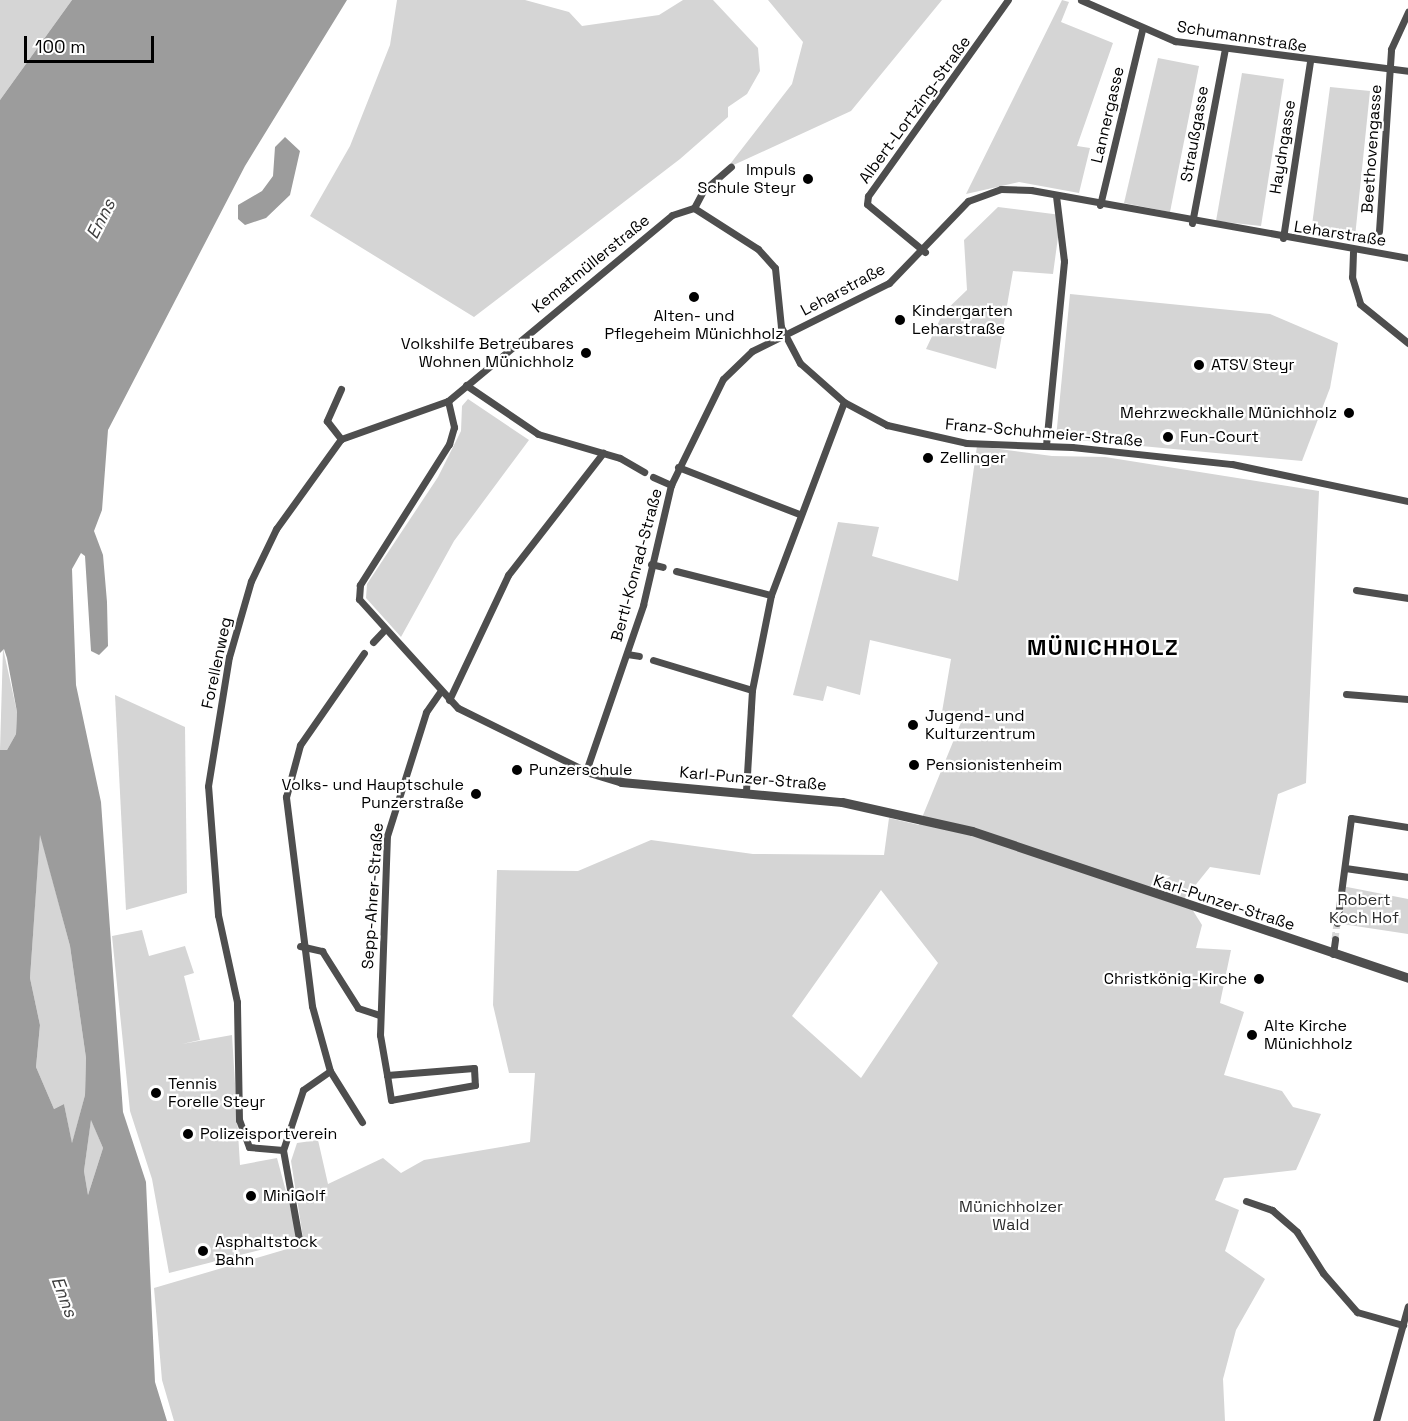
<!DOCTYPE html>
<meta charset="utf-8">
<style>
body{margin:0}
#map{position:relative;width:1408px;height:1421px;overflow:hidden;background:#fff;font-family:"Space Grotesk",sans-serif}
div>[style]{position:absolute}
.green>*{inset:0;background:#d5d5d5}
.water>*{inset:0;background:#9c9c9c}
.minor-tunnel>*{height:7px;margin-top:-3.5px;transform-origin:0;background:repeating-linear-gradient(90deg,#d9d9d9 0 7px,transparent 0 10.5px)}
.minor>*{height:7px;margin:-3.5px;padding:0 3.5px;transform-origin:3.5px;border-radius:3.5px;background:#4e4e4e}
.tertiary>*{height:9px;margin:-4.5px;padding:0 4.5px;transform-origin:4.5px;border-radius:4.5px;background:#4e4e4e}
.dots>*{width:16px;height:16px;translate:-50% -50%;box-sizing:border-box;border:3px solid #fff;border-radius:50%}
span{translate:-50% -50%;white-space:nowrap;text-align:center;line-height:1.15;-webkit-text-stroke:4.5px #fff;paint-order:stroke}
.street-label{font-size:16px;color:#000}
.poi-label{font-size:16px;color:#000}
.right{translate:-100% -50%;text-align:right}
.left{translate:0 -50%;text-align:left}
.park-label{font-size:16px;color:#2c2c2c}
.water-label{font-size:18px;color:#3d3d3d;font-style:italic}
.district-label{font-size:22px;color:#000;font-weight:700;letter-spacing:1.5px}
.scale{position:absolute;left:24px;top:36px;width:130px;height:27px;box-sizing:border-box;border:3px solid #000;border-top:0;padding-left:8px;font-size:18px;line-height:21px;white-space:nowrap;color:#000;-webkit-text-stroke:4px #fff;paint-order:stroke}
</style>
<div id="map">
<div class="green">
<div style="clip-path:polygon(0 0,72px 0,0 100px)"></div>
<div style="clip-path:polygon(397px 0,525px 0,569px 12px,582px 26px,659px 15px,683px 0,713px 0,758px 48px,760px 71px,747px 94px,728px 107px,728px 117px,680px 159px,474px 317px,310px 216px,350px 146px,390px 45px)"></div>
<div style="clip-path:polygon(768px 0,942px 0,851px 111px,727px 168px,792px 84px,803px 42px)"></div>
<div style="clip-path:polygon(1062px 0,1069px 2px,1061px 22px,1113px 43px,1077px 146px,1090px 148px,1079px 193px,1019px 182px,966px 194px)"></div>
<div style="clip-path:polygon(1158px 58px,1199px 66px,1170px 212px,1124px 203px)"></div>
<div style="clip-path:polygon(1242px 73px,1284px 79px,1261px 226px,1216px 221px)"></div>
<div style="clip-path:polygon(1330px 87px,1370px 91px,1355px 237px,1311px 233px)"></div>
<div style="clip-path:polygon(998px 207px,1061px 215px,1053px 274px,1013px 271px,996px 369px,926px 349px,943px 313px,967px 290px,964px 240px)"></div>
<div style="clip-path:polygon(1070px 294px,1270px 314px,1338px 343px,1330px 388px,1302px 461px,1056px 438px)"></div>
<div style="clip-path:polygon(468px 399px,529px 440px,454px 541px,401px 637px,366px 598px,367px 584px,438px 477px,461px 431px,462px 406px)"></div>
<div style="clip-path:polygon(evenodd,977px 446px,1052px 456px,1105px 457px,1319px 491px,1306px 783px,1278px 794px,1260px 875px,1210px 867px,1185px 898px,1202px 925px,1196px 948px,1231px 950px,1220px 1003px,1244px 1012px,1224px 1075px,1282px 1091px,1293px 1107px,1321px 1114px,1296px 1170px,1224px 1178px,1215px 1200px,1239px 1210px,1225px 1251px,1265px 1279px,1236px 1330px,1223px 1379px,1225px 1421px,174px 1421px,162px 1380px,154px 1288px,304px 1244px,291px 1161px,297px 1143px,318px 1140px,328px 1184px,383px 1158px,401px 1173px,424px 1160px,530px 1142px,535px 1073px,509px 1073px,493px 1005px,497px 870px,578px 871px,651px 840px,753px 854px,884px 855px,889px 818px,919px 825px,962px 720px,942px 712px,951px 659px,870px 640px,860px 695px,827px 686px,823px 701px,793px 695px,838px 522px,879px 527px,872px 556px,958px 581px,977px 446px,881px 890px,938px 963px,861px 1078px,792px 1016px,881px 890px)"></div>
<div style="clip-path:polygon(3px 648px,17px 712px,16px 734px,7px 750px,0 750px)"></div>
<div style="clip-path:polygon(115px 695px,185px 727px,187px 893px,126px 910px)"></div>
<div style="clip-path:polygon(40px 833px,70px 946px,86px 1058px,85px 1095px,72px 1144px,64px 1104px,54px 1109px,36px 1067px,40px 1025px,30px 978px)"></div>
<div style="clip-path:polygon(1342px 886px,1408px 899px,1408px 934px,1342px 924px)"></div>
<div style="clip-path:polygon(142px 930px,149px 956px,185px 946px,194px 973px,184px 976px,200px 1040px,182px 1044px,232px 1035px,240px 1165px,277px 1158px,299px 1240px,169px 1273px,152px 1179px,130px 1111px,112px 936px)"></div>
<div style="clip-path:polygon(91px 1119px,103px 1148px,88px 1195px,84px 1171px)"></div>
</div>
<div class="water">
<div style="clip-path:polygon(evenodd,72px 0,347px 0,245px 166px,108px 430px,102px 510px,94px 531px,103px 555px,107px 602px,108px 646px,99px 655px,91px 651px,85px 556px,81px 553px,72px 569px,76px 685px,101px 802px,123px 1112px,146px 1182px,155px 1382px,167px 1421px,0 1421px,0 750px,7px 750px,16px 734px,17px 712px,7px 658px,4px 649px,0 653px,0 100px,72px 0,40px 835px,70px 946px,86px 1058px,85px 1095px,72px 1143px,64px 1104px,54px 1109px,36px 1067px,40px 1025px,30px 978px,40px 835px,72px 0,91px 1120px,103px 1148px,88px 1195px,84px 1171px,91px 1120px)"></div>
<div style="clip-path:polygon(285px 137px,300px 151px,290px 195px,266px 218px,245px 225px,238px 219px,238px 205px,262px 191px,273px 176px,275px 147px)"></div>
</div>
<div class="minor-tunnel">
<div style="left:1378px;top:246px;width:15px;rotate:-86deg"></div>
<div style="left:1335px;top:939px;width:16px;rotate:-83deg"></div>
</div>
<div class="minor">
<div style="left:1081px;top:0;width:103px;rotate:23.6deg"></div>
<div style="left:1175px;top:41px;width:235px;rotate:7.3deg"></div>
<div style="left:1100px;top:205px;width:180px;rotate:-76.5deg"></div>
<div style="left:694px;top:208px;width:76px;rotate:32.6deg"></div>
<div style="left:758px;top:249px;width:25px;rotate:48deg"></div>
<div style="left:775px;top:268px;width:59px;rotate:84.2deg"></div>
<div style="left:781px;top:327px;width:41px;rotate:62.2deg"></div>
<div style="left:800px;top:363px;width:59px;rotate:41.6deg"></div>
<div style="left:844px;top:402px;width:49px;rotate:28.1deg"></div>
<div style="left:887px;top:425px;width:81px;rotate:12.8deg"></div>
<div style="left:966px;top:443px;width:106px;rotate:2.2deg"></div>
<div style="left:1072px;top:447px;width:161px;rotate:6.1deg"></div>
<div style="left:1232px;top:464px;width:180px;rotate:11.9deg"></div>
<div style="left:694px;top:208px;width:19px;rotate:-62deg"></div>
<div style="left:703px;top:191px;width:37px;rotate:-41deg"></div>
<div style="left:1192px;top:223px;width:177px;rotate:-79.3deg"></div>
<div style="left:1379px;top:231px;width:182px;rotate:-86.2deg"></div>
<div style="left:1391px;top:49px;width:41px;rotate:-65.3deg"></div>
<div style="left:1283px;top:238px;width:179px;rotate:-81.3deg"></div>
<div style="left:925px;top:252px;width:75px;rotate:-140.4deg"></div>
<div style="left:867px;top:204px;width:8px;rotate:-83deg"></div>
<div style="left:868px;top:196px;width:241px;rotate:-54.5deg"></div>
<div style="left:1353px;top:252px;width:25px;rotate:92deg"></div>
<div style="left:1352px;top:277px;width:28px;rotate:73deg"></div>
<div style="left:1360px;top:304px;width:62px;rotate:39.1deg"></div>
<div style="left:466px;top:385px;width:87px;rotate:34.2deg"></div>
<div style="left:538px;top:434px;width:85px;rotate:16.3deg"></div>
<div style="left:620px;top:458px;width:28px;rotate:30deg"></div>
<div style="left:341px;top:389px;width:35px;rotate:114deg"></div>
<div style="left:327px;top:421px;width:23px;rotate:52deg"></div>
<div style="left:448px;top:401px;width:27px;rotate:77deg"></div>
<div style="left:454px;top:427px;width:18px;rotate:106deg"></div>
<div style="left:449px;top:444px;width:167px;rotate:122.3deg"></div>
<div style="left:360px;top:585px;width:14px;rotate:94deg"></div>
<div style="left:359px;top:599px;width:147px;rotate:47.8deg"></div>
<div style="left:458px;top:708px;width:143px;rotate:26.2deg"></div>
<div style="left:586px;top:771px;width:176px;rotate:-71deg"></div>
<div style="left:643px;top:605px;width:123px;rotate:-76.9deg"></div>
<div style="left:671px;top:485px;width:118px;rotate:-63.9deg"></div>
<div style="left:723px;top:379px;width:40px;rotate:-44deg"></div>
<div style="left:752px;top:351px;width:153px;rotate:-26.4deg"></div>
<div style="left:889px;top:283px;width:114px;rotate:-46.1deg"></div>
<div style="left:968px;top:201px;width:35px;rotate:-20deg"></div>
<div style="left:1001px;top:189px;width:30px;rotate:2deg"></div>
<div style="left:1031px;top:190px;width:383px;rotate:10.2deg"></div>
<div style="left:341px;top:439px;width:114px;rotate:-19.6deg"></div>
<div style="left:448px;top:401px;width:291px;rotate:-39.7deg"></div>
<div style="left:672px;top:215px;width:23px;rotate:-18deg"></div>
<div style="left:1046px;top:445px;width:185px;rotate:-84.4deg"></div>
<div style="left:1064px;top:261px;width:65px;rotate:-97deg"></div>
<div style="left:678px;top:467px;width:130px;rotate:21.2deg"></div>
<div style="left:653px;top:477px;width:20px;rotate:24deg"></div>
<div style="left:651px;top:564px;width:12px;rotate:14deg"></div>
<div style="left:676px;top:571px;width:98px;rotate:14.2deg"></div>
<div style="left:1356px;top:590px;width:53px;rotate:8.7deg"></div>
<div style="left:373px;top:642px;width:16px;rotate:-47deg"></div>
<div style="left:627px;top:654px;width:12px;rotate:9deg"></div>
<div style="left:653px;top:660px;width:103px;rotate:16.9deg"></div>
<div style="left:1346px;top:694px;width:62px;rotate:4.6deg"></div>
<div style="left:449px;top:700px;width:138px;rotate:-64.7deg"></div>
<div style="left:508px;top:575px;width:155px;rotate:-52.1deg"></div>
<div style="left:746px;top:791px;width:101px;rotate:-86.6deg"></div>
<div style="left:752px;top:690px;width:97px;rotate:-78.7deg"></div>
<div style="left:771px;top:595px;width:206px;rotate:-69.3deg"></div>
<div style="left:1345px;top:868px;width:64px;rotate:8.1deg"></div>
<div style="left:1337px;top:923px;width:106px;rotate:-82.4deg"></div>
<div style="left:1351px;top:818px;width:58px;rotate:9deg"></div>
<div style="left:300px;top:946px;width:23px;rotate:13deg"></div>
<div style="left:322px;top:951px;width:67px;rotate:57.7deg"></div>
<div style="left:358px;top:1008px;width:22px;rotate:18deg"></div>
<div style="left:1333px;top:954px;width:15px;rotate:-82deg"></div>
<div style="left:330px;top:1071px;width:33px;rotate:145deg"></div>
<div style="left:303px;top:1090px;width:63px;rotate:108.4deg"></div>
<div style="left:283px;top:1150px;width:34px;rotate:-175deg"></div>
<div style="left:249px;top:1147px;width:29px;rotate:-110deg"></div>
<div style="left:239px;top:1120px;width:118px;rotate:-91deg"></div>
<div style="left:237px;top:1002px;width:89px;rotate:-102.3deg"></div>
<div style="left:218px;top:915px;width:129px;rotate:-94.4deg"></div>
<div style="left:208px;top:786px;width:131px;rotate:-80.8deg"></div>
<div style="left:229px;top:657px;width:79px;rotate:-73.9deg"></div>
<div style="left:251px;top:581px;width:58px;rotate:-64.3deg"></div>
<div style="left:276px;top:529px;width:111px;rotate:-54.2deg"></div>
<div style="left:387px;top:1075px;width:87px;rotate:-4.6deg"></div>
<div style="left:474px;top:1068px;width:17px;rotate:87deg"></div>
<div style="left:475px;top:1085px;width:85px;rotate:169.9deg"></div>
<div style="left:391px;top:1100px;width:25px;rotate:-99deg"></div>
<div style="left:387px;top:1075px;width:41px;rotate:-99.9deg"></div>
<div style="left:380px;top:1035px;width:199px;rotate:-88deg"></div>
<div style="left:387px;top:836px;width:130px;rotate:-72.5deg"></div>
<div style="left:426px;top:712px;width:24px;rotate:-55deg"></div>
<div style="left:362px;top:1122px;width:60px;rotate:-122.1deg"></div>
<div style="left:330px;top:1071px;width:67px;rotate:-105.5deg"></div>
<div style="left:312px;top:1006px;width:211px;rotate:-97.1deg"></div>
<div style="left:286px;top:797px;width:54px;rotate:-74.9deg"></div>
<div style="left:300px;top:745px;width:112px;rotate:-55.2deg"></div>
<div style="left:283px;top:1150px;width:90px;rotate:79.8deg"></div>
<div style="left:1246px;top:1201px;width:28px;rotate:19deg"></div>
<div style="left:1272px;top:1210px;width:33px;rotate:41deg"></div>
<div style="left:1297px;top:1232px;width:49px;rotate:57.6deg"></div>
<div style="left:1323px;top:1273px;width:52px;rotate:48.9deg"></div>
<div style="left:1357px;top:1312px;width:48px;rotate:15.8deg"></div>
<div style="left:1376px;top:1421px;width:119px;rotate:-74.5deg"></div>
</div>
<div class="tertiary">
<div style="left:586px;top:771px;width:37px;rotate:17deg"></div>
<div style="left:621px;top:782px;width:222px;rotate:5.2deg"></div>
<div style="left:842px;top:802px;width:133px;rotate:12.6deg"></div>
<div style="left:972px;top:831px;width:460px;rotate:18.6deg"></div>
</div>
<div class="dots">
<div style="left:808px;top:179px;background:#000"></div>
<div style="left:694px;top:297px;background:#000"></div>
<div style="left:900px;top:320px;background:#000"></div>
<div style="left:586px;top:353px;background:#000"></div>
<div style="left:1199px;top:365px;background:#000"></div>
<div style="left:1349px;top:413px;background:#000"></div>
<div style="left:1168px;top:437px;background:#000"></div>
<div style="left:928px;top:458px;background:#000"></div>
<div style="left:913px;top:725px;background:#000"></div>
<div style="left:914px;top:765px;background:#000"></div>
<div style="left:517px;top:770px;background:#000"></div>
<div style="left:476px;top:794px;background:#000"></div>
<div style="left:1259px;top:979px;background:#000"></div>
<div style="left:1252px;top:1035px;background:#000"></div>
<div style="left:156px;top:1093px;background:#000"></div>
<div style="left:188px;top:1134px;background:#000"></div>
<div style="left:251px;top:1196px;background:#000"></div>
<div style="left:203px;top:1251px;background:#000"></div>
</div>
<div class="street-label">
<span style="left:1242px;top:37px;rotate:9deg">Schumannstraße</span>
<span style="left:915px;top:110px;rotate:-54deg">Albert-Lortzing-Straße</span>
<span style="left:1108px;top:115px;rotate:-77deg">Lannergasse</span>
<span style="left:1195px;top:134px;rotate:-80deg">Straußgasse</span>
<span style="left:1283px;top:147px;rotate:-81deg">Haydngasse</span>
<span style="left:1372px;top:149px;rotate:-86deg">Beethovengasse</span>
<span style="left:1340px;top:234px;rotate:9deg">Leharstraße</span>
<span style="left:591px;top:264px;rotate:-39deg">Kematmüllerstraße</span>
<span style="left:843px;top:290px;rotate:-28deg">Leharstraße</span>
<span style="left:1044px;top:433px;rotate:5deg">Franz-Schuhmeier-Straße</span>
<span style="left:637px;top:565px;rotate:-75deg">Bertl-Konrad-Straße</span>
<span style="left:217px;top:663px;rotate:-78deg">Forellenweg</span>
<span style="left:753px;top:779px;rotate:5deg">Karl-Punzer-Straße</span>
<span style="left:373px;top:896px;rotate:-86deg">Sepp-Ahrer-Straße</span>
<span style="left:1224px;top:903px;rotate:18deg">Karl-Punzer-Straße</span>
</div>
<div class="poi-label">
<span class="right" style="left:796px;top:179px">Impuls<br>Schule Steyr</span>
<span class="left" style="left:912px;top:320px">Kindergarten<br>Leharstraße</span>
<span style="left:694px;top:325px">Alten- und<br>Pflegeheim Münichholz</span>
<span class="right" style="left:574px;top:353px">Volkshilfe Betreubares<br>Wohnen Münichholz</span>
<span class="left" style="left:1211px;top:365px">ATSV Steyr</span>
<span class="right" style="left:1337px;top:413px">Mehrzweckhalle Münichholz</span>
<span class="left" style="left:1180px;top:437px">Fun-Court</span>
<span class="left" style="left:940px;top:458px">Zellinger</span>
<span class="left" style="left:925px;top:725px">Jugend- und<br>Kulturzentrum</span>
<span class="left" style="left:926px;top:765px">Pensionistenheim</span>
<span class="left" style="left:529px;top:770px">Punzerschule</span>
<span class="right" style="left:464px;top:794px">Volks- und Hauptschule<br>Punzerstraße</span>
<span class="right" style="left:1247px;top:979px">Christkönig-Kirche</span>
<span class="left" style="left:1264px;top:1035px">Alte Kirche<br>Münichholz</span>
<span class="left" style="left:168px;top:1093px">Tennis<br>Forelle Steyr</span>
<span class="left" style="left:200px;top:1134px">Polizeisportverein</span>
<span class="left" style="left:263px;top:1196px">MiniGolf</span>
<span class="left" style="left:215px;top:1251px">Asphaltstock<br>Bahn</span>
</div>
<div class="park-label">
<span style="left:1364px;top:909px">Robert<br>Koch Hof</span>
<span style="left:1011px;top:1216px">Münichholzer<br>Wald</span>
</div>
<div class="water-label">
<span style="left:101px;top:219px;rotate:-63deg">Enns</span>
<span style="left:64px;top:1297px;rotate:69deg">Enns</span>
</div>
<div class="district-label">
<span style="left:1103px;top:648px">MÜNICHHOLZ</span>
</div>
<div class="scale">100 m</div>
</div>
